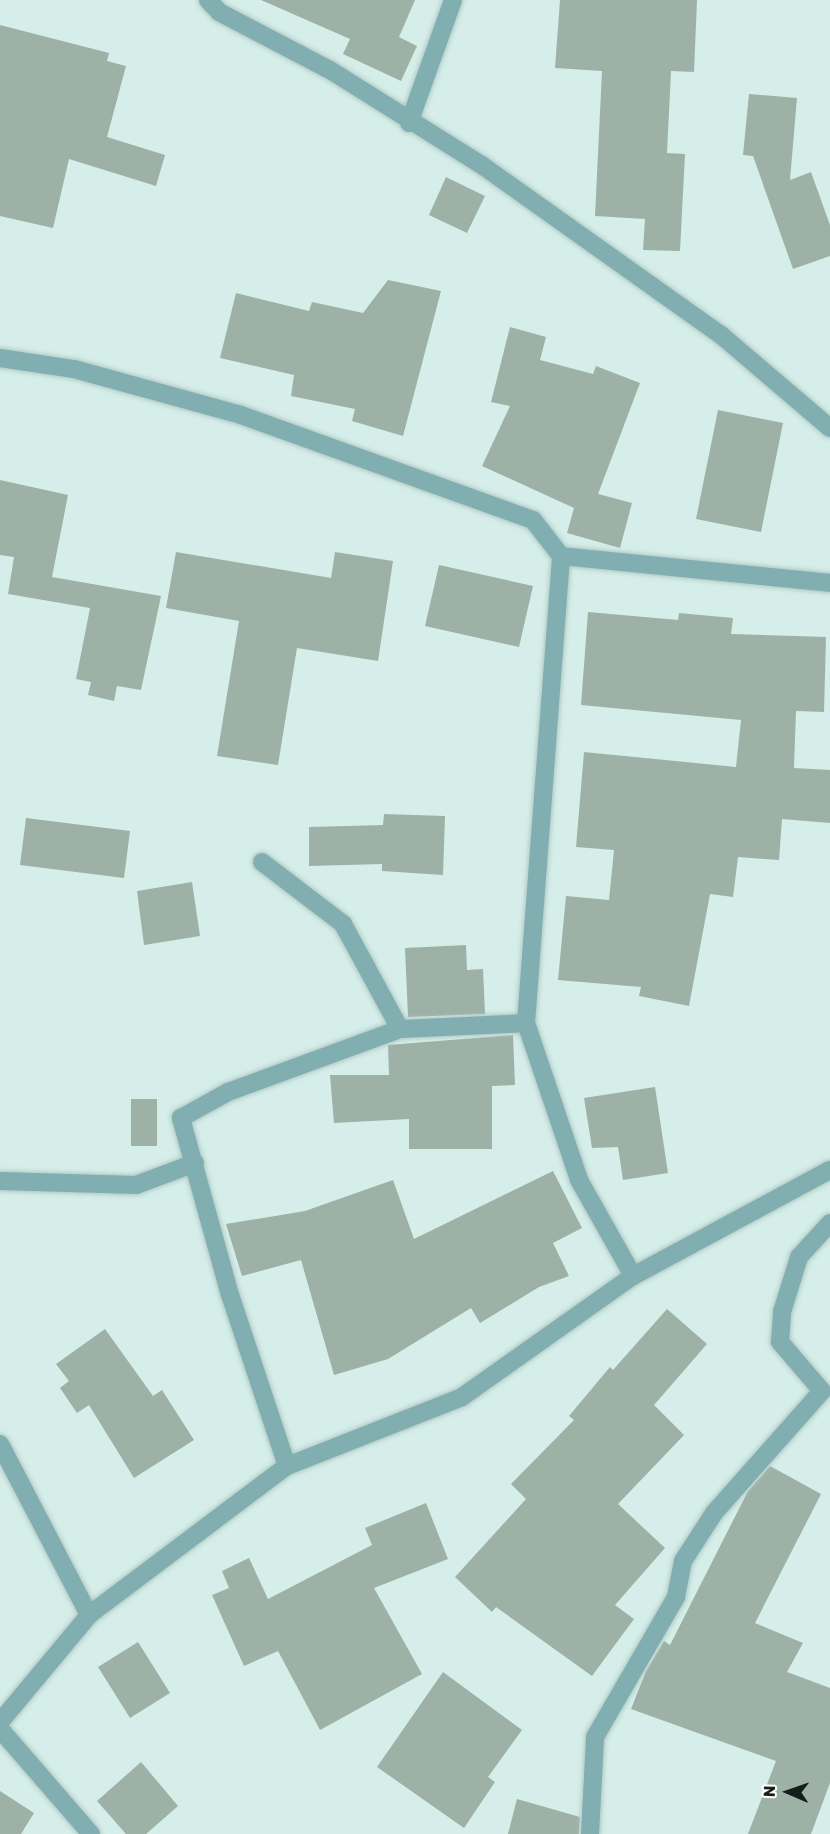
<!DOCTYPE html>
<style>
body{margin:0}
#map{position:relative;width:830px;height:1834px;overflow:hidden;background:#d5eee9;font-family:Rubik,sans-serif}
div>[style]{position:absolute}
.building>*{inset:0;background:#9db1a6}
.roads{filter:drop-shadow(0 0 2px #b2c9c4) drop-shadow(0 0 2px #b2c9c4)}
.minor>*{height:18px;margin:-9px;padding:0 9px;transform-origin:9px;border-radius:9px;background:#81aeb0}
span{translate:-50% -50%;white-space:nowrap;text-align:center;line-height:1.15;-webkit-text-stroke:6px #fff;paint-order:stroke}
.north{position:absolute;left:758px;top:1762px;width:60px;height:60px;-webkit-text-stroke:4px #fff;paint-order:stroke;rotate:272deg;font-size:16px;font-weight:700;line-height:24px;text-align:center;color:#151e1c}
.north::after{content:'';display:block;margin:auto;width:21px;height:27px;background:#151e1c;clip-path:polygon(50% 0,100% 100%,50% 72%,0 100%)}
</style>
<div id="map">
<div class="building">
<div style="clip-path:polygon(261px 0,415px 0,399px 37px,417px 46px,401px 81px,343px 54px,350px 39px)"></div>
<div style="clip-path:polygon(560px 0,697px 0,694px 72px,671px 71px,667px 153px,685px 154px,680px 251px,643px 250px,645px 219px,595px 216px,602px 71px,555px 68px)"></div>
<div style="clip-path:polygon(0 25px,109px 53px,107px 61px,126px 66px,107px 137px,165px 155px,156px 186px,69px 159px,53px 228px,0 216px)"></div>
<div style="clip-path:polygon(749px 94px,797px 98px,790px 180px,811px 172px,830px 225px,830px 256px,793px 269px,753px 156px,743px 155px)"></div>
<div style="clip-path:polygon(446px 177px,485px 196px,467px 233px,429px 215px)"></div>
<div style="clip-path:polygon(388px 280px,441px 291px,403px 436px,352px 421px,355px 409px,291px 396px,294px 375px,220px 358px,236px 293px,309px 311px,312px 302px,363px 313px)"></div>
<div style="clip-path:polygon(510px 327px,546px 337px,540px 360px,593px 374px,596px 366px,640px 383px,598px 494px,632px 503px,620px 548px,567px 533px,574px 508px,482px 466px,510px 406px,491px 402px)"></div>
<div style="clip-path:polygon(718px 410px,783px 423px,761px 532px,696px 519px)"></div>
<div style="clip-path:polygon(0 480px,68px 495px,52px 577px,161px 596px,141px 690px,117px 686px,114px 701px,88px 695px,91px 682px,76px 679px,90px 608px,8px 594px,14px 557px,0 555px)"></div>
<div style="clip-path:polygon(176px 552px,331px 578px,335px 552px,393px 561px,378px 661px,297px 648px,278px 765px,217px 756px,239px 621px,166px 608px)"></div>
<div style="clip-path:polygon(439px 565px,533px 586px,519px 647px,425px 626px)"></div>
<div style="clip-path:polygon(588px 612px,678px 620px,679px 613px,733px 618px,731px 634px,826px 637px,824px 712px,796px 711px,794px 768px,830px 770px,830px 823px,782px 819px,779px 860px,738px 857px,733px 897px,710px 894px,689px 1006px,639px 996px,641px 987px,558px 980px,566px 896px,609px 900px,614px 850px,576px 847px,584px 752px,736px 767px,741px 720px,581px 705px)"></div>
<div style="clip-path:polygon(384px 814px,445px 816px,443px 875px,382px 871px,382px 864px,309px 866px,309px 827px,383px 825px)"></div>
<div style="clip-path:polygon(26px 818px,130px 831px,124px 878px,20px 865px)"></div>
<div style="clip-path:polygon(192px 882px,200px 936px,144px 945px,137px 891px)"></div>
<div style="clip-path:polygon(466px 945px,467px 970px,483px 969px,485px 1014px,408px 1017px,405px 948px)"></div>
<div style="clip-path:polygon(513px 1035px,515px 1085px,492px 1086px,492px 1149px,409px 1149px,409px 1119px,334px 1123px,330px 1075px,389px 1075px,388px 1045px)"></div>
<div style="clip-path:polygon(655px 1087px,668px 1173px,623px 1180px,618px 1147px,592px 1148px,584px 1098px)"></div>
<div style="clip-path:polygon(131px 1099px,157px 1099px,157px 1146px,131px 1146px)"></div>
<div style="clip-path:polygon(553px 1171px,582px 1228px,553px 1243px,569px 1276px,539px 1287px,480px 1323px,471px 1308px,388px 1359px,334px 1375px,301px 1260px,242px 1276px,226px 1224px,305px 1211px,393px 1180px,414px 1239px)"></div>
<div style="clip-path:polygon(667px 1309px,707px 1344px,654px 1405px,684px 1435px,618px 1504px,665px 1548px,615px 1605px,634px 1619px,592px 1676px,496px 1607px,492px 1612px,455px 1577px,526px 1499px,511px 1484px,574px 1420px,569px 1416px,610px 1367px,613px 1370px)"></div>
<div style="clip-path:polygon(105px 1329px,153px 1396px,162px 1390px,194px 1440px,134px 1478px,89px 1405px,77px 1413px,60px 1388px,69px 1381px,56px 1364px)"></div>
<div style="clip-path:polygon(770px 1466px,821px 1494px,755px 1623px,803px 1643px,787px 1672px,830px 1688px,830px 1783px,811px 1834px,748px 1834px,776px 1761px,631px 1709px,646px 1671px,664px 1641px,670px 1645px,748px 1491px)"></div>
<div style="clip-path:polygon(426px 1503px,448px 1559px,374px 1588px,422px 1674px,320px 1730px,278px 1651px,244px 1666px,212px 1595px,229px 1588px,222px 1571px,249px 1558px,268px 1599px,372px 1545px,365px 1528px)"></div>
<div style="clip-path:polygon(138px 1642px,170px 1693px,130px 1718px,98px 1667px)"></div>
<div style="clip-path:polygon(443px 1672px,522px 1730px,488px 1777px,495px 1782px,464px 1828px,377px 1767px)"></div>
<div style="clip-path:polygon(141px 1762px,178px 1806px,146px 1834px,126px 1834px,97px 1801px)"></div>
<div style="clip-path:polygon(0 1791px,34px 1813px,21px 1834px,0 1834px)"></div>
<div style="clip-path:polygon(517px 1799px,580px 1817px,579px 1834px,508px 1834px)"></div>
</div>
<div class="roads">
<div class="minor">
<div style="left:208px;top:0;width:16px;rotate:47deg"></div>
<div style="left:219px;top:12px;width:125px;rotate:27.6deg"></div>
<div style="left:330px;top:70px;width:181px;rotate:32.1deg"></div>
<div style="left:483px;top:166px;width:292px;rotate:35.4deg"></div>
<div style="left:721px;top:335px;width:143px;rotate:40.5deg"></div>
<div style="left:409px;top:123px;width:131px;rotate:-70.3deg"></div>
<div style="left:0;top:358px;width:75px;rotate:8.5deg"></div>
<div style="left:74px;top:369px;width:173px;rotate:15.4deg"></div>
<div style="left:241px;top:415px;width:310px;rotate:19.8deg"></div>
<div style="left:533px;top:520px;width:46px;rotate:52.1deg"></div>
<div style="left:561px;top:556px;width:270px;rotate:5.7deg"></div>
<div style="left:262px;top:862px;width:102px;rotate:37.4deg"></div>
<div style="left:343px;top:924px;width:119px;rotate:61.5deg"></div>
<div style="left:400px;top:1029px;width:126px;rotate:-2.7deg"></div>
<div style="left:526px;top:1023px;width:166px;rotate:71.3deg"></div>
<div style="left:579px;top:1180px;width:110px;rotate:60.6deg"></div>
<div style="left:526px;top:1023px;width:468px;rotate:-85.7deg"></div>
<div style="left:0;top:1181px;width:136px;rotate:1.7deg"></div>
<div style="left:136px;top:1185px;width:63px;rotate:-20.4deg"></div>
<div style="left:0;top:1444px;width:193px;rotate:62.5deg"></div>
<div style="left:287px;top:1466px;width:180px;rotate:-108.4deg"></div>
<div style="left:230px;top:1295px;width:184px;rotate:-105.5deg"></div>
<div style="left:181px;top:1118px;width:54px;rotate:-29deg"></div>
<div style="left:228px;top:1092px;width:183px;rotate:-20.1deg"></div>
<div style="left:0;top:1722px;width:139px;rotate:-50.2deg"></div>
<div style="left:89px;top:1615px;width:248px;rotate:-37deg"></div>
<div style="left:287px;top:1466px;width:188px;rotate:-21.5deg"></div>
<div style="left:462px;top:1397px;width:209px;rotate:-35.3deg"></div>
<div style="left:633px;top:1276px;width:224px;rotate:-28.3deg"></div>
<div style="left:0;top:1729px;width:139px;rotate:49.1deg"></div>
<div style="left:590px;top:1834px;width:97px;rotate:-87deg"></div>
<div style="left:595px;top:1737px;width:162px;rotate:-59.9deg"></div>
<div style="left:676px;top:1597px;width:37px;rotate:-79deg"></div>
<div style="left:683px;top:1561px;width:57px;rotate:-57.1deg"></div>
<div style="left:714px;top:1513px;width:163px;rotate:-48.5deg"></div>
<div style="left:822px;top:1391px;width:65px;rotate:-130.6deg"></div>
<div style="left:780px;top:1342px;width:30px;rotate:-86deg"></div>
<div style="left:782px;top:1312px;width:58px;rotate:-72.8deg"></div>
<div style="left:799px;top:1257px;width:46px;rotate:-47.6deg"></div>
</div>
</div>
<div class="north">N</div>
</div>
